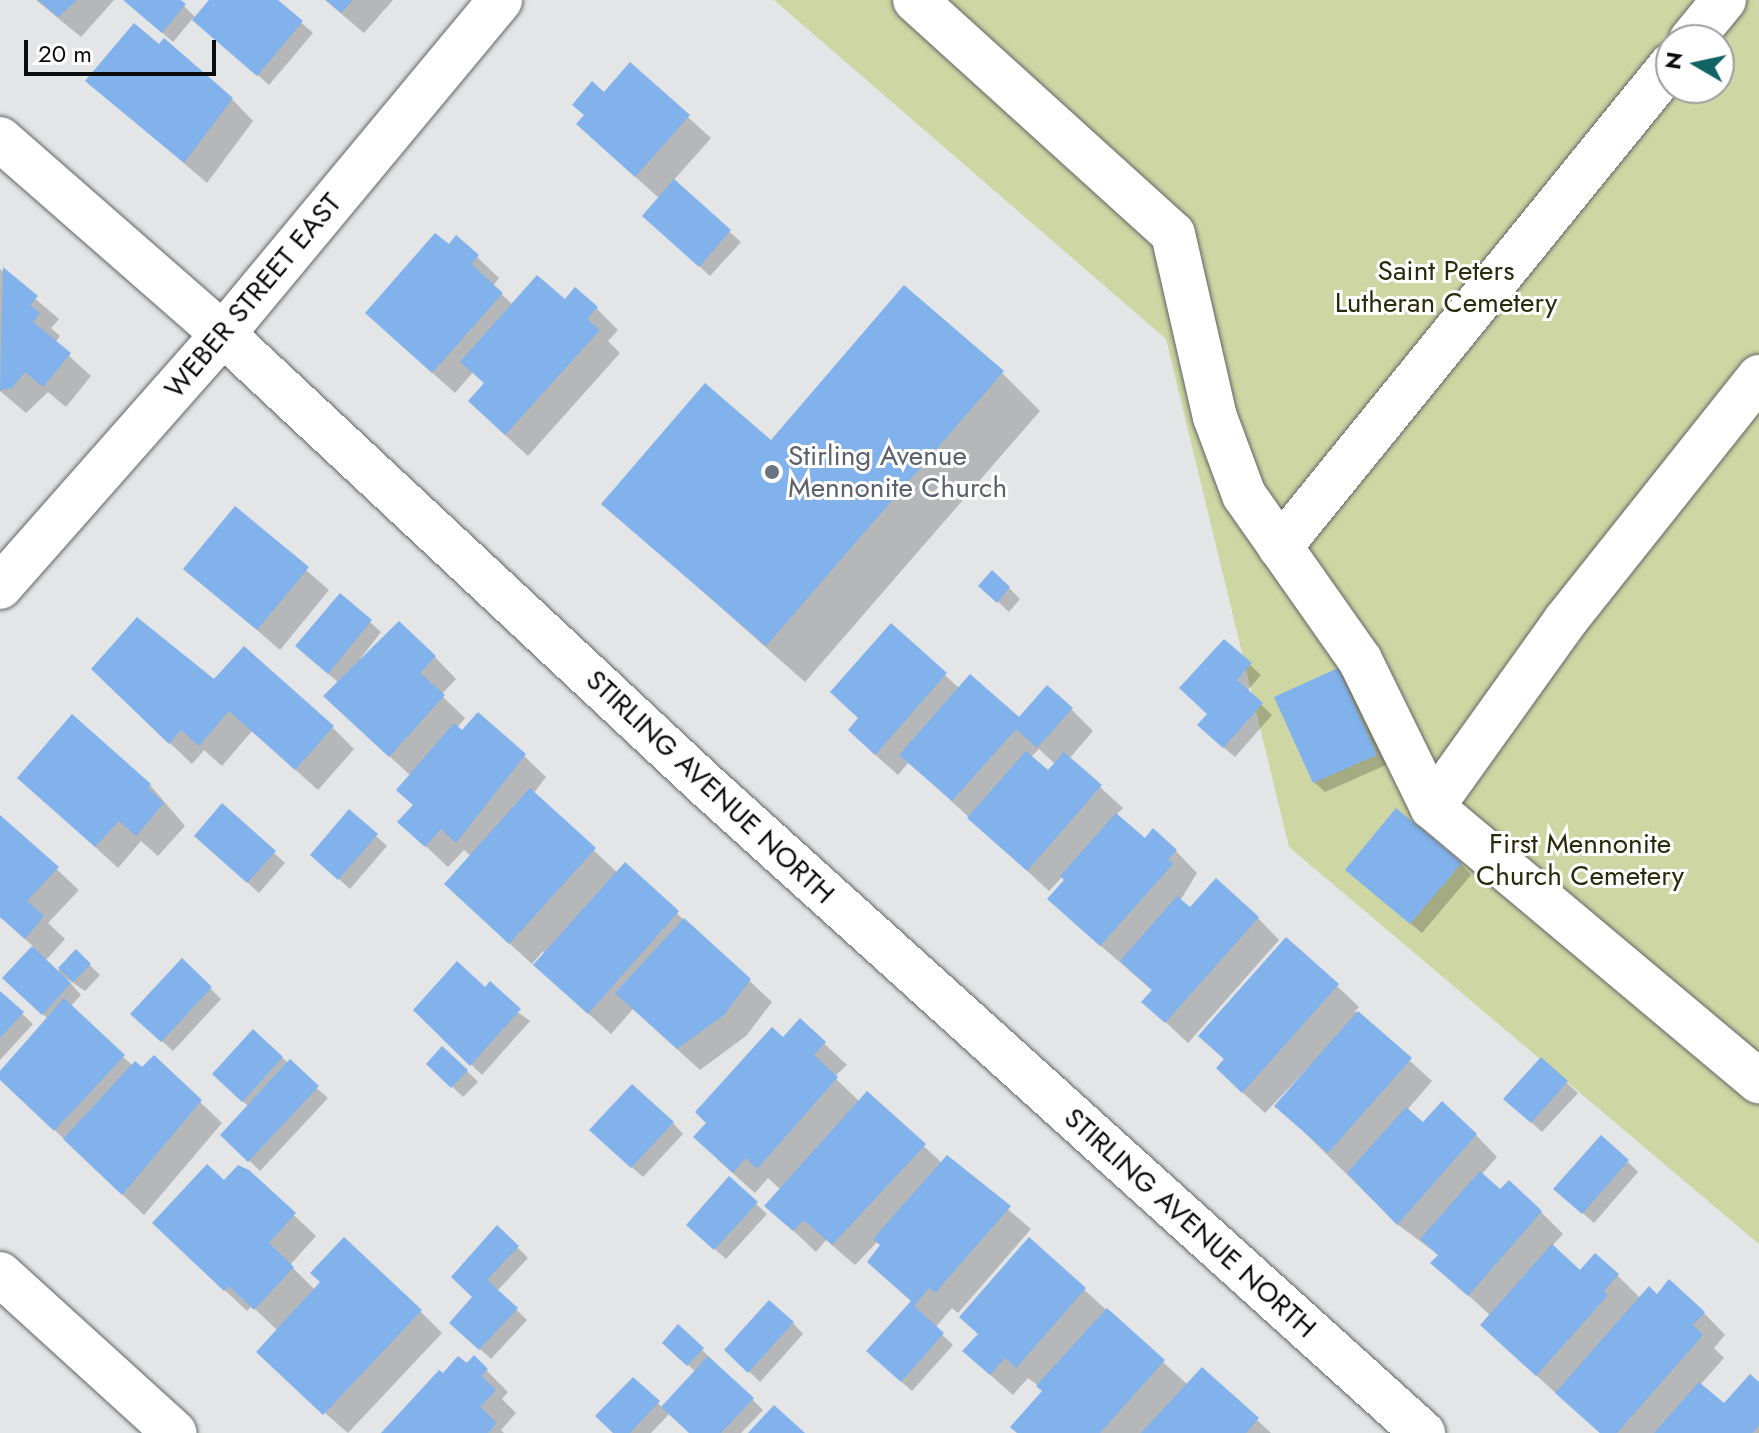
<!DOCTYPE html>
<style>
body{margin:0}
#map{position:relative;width:1759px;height:1433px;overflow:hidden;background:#e4e5e7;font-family:Jost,sans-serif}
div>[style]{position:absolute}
.green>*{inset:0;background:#ced6a3}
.shadow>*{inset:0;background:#0003}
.building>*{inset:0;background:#81b2ec}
.roads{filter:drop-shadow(0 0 2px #636465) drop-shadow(0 0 2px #636465)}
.minor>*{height:44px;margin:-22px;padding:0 22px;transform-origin:22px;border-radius:22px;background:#fff}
.major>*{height:44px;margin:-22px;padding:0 22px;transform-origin:22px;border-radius:22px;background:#fff}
.dots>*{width:22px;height:22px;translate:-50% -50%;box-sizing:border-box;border:4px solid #fff;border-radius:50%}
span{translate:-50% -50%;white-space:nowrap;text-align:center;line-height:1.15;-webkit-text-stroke:6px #fff;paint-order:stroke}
.park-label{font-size:28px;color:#292c0b}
.street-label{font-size:28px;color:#0c0c0d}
.worship-label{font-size:28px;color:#5b616d}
.left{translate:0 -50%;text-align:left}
.north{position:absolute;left:1655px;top:24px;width:80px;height:80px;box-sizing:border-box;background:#fff;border:2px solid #9e9e9e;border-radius:50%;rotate:279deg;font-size:22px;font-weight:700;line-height:32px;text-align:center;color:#0c0c0d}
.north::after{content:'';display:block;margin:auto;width:28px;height:36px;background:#126366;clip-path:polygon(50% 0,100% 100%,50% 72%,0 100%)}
.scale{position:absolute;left:24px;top:40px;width:192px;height:36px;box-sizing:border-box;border:4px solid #0c0c0d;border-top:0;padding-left:10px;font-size:24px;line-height:28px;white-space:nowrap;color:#0c0c0d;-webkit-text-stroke:6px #fff;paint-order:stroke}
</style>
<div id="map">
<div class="green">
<div style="clip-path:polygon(evenodd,774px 0,1759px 0,1759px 1244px,1289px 847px,1166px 339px,774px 0,1671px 40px,1719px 40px,1719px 88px,1671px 88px,1671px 40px)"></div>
</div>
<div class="shadow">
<div style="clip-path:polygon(36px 0,114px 0,81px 37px)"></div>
<div style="clip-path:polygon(124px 0,178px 0,196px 18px,211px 0,275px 0,313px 33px,269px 85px,193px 18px,173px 42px)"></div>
<div style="clip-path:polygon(325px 0,393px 0,364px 33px)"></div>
<div style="clip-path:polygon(630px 65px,711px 138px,673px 181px,741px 242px,710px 276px,656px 226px,660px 199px,600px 145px,586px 116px)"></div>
<div style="clip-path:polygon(88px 81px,232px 99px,253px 121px,207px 183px)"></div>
<div style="clip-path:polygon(457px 238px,499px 278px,493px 286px,513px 305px,565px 302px,596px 308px,618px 330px,608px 341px,620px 353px,528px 456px,492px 423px,485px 384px,473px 372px,455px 393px,389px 334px)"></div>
<div style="clip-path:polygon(0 269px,59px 319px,51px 328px,60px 336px,55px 343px,91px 376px,66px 407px,48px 392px,26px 413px,0 391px)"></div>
<div style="clip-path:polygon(1002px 373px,1040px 411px,805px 682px,604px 504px,771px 443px)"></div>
<div style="clip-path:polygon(235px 509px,329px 590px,280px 650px,186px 569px)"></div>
<div style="clip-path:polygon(1009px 588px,1020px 599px,1009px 612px,992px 596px)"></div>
<div style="clip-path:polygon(370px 622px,381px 632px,360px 659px,435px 657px,456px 679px,441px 695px,465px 718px,457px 728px,524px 756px,546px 777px,533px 794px,618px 873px,625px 865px,772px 1002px,746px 1036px,700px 1070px,633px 1009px,611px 1034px,558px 986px,543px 951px,532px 964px,468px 905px,471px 856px,464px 850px,448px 867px,400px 822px,414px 805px,411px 776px,348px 718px,339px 683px,297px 646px)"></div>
<div style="clip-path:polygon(evenodd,891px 626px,959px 688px,1019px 720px,1071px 709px,1093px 731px,1069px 759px,1123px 808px,1116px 815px,1145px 841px,1176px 851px,1197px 873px,1180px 901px,1190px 910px,1258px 918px,1279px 940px,1188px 1043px,1144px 1002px,1153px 991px,1071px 920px,1063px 876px,1049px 891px,909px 762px,898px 775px,872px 752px,860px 719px,891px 626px,1039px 749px,1055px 764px,1048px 773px,1031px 757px,1039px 749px)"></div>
<div style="clip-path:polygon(1224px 641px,1261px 675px,1247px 691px,1272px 715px,1235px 757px,1210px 736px)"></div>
<div style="clip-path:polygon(1338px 671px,1348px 682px,1386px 765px,1325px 792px,1314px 782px)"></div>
<div style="clip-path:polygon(214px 682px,332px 727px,354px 749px,318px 790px,252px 731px,222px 766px,204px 750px,192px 764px,115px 691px)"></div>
<div style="clip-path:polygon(20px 778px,150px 785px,185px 826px,158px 856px,141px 841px,118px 868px)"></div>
<div style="clip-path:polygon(223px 806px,285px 863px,259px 893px,207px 846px)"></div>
<div style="clip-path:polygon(0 817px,79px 890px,48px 923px,65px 939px,45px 961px,57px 972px,76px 952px,100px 975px,85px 991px,66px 978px,81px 995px,70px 1007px,133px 1066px,142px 1070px,154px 1058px,222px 1123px,144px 1215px,0 1078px,48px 1019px,5px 978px,34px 947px,0 917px)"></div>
<div style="clip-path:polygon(376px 836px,387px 846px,350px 889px,323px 865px)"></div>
<div style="clip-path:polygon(1461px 864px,1471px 875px,1422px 933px,1358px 880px)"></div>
<div style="clip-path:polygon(182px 961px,221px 999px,173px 1051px,143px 1024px)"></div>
<div style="clip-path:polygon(1337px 986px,1359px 1007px,1355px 1011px,1432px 1081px,1407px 1110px,1423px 1125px,1476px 1135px,1497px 1157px,1481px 1175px,1500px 1192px,1509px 1183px,1541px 1212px,1563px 1234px,1552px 1246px,1581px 1273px,1617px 1275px,1641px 1299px,1657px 1297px,1704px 1313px,1725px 1335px,1714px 1348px,1724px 1358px,1700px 1385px,1724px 1406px,1759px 1385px,1759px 1433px,1600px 1433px,1505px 1347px,1491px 1316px,1433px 1263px,1440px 1256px,1397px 1224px,1299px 1127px,1346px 1028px,1265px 1113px,1240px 1090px,1225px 1060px,1201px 1036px)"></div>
<div style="clip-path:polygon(485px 989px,530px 1021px,482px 1075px,416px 1010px)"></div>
<div style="clip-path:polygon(0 993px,33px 1024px,0 1060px)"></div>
<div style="clip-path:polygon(800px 1021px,847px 1065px,834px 1077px,860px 1102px,867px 1094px,942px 1163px,947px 1158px,1031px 1229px,958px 1313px,952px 1308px,935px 1328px,953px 1345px,912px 1391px,879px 1362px,912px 1302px,891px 1283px,882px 1246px,878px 1241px,855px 1265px,826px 1240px,816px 1252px,767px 1206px,781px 1190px,768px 1178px,755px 1193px,717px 1159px,783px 1040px)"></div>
<div style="clip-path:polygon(253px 1032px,328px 1098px,260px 1171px,223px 1135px,249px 1107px,225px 1085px)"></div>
<div style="clip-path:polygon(1541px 1060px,1578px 1093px,1542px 1132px,1517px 1109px)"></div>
<div style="clip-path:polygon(429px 1064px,467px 1071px,478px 1082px,463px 1097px)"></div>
<div style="clip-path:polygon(673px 1123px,683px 1134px,643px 1177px,602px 1141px)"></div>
<div style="clip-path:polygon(1628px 1162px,1638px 1172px,1594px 1223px,1567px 1199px)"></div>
<div style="clip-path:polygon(248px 1172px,316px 1236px,290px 1265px,315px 1290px,420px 1311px,442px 1333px,348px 1433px,280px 1374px,278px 1331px,252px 1306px,247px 1311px,176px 1244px,224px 1183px)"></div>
<div style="clip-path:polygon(729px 1179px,767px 1214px,726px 1259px,699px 1235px)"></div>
<div style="clip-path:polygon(498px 1228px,528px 1258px,497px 1291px,527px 1320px,491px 1359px,462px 1333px)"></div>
<div style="clip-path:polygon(1029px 1239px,1188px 1385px,1202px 1369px,1271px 1433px,1019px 1433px,1045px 1391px,1028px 1378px,1013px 1395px,987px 1372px,980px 1335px)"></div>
<div style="clip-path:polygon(793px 1323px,803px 1334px,760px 1382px,727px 1350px)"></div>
<div style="clip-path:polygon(679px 1327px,763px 1410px,741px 1433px,691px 1433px,670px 1413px,651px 1433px,615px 1433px,633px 1380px,663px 1408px,696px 1372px,675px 1353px)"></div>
<div style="clip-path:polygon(474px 1358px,508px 1392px,502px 1399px,516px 1413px,501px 1430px,504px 1433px,384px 1433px,443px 1376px)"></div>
</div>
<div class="building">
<div style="clip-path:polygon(38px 0,77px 0,58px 17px)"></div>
<div style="clip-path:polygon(123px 0,181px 0,186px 4px,162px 33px)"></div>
<div style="clip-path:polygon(209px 0,278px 0,303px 21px,257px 76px,192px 20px)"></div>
<div style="clip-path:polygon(326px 0,353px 0,341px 13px)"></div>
<div style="clip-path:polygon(134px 23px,159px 44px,164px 38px,233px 98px,184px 163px,85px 81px)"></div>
<div style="clip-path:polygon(630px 62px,690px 115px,635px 177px,576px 124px,584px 115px,572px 105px,592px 81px,604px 92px)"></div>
<div style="clip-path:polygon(674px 179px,731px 230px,699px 267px,642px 216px)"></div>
<div style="clip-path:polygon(435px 233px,449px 244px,456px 235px,479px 255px,471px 264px,503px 293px,432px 373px,365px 313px)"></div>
<div style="clip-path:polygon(3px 267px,38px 296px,30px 305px,40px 313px,33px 322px,71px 353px,43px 387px,25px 372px,12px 388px,0 390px)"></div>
<div style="clip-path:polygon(537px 275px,565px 299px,575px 287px,598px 307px,587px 319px,600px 330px,505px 435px,468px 401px,484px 383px,460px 362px)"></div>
<div style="clip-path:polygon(904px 285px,1004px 371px,766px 646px,601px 504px,705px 383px,771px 440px)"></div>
<div style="clip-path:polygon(235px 506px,309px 567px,257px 630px,183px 569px)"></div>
<div style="clip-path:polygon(992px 570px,1010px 587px,997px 603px,978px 586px)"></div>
<div style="clip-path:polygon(340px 593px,372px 620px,328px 674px,295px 646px)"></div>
<div style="clip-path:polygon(137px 617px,214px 679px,244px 646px,334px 726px,295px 770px,229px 711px,199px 746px,181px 730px,169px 744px,91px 669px)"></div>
<div style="clip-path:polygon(399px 621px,436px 656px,420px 673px,445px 695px,389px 757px,323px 696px)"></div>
<div style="clip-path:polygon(891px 623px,947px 673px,875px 755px,848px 730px,858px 718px,830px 692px)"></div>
<div style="clip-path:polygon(1224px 639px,1252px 663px,1237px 680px,1263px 703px,1223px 748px,1197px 725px,1207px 714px,1179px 688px)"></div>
<div style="clip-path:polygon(1338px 668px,1377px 755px,1313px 783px,1274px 697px)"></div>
<div style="clip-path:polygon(970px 674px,1019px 717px,1047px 685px,1073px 708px,1037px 748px,1016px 729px,952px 801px,899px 755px)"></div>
<div style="clip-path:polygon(478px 712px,526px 754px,456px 843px,441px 829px,425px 847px,397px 822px,413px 805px,396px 790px,454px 723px,462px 730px)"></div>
<div style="clip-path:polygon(72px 714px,151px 784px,148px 788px,164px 803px,136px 836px,119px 821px,95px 847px,17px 778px)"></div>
<div style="clip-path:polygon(1026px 751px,1048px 770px,1064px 752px,1102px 785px,1027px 871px,967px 818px)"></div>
<div style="clip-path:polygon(530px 788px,596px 848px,509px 944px,444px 884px)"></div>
<div style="clip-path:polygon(222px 803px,276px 851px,247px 883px,194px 836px)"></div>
<div style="clip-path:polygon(1396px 808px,1462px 863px,1410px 924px,1345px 870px)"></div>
<div style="clip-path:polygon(349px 809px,378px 834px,338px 880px,310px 855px)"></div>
<div style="clip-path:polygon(1116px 813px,1145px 838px,1153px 828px,1177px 850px,1168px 859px,1173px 864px,1100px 946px,1047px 899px,1064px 880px,1060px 876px)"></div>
<div style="clip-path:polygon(0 815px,59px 867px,27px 901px,44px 916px,25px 939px,0 917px)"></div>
<div style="clip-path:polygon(625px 862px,679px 911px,588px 1014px,533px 965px)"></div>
<div style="clip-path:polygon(1216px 878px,1259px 917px,1165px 1023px,1141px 1002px,1152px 990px,1120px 961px,1177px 896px,1190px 907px)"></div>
<div style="clip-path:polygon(684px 918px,751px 979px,724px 1015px,677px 1049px,615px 993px)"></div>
<div style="clip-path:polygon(1286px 937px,1339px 984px,1242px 1093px,1216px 1068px,1224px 1059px,1198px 1036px)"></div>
<div style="clip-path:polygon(32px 946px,71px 983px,42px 1015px,2px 978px)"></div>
<div style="clip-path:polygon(76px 949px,91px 964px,73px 982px,58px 968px)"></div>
<div style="clip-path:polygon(182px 958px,212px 987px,161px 1042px,130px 1014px)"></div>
<div style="clip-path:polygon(457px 961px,485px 987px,490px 981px,521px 1009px,470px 1066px,413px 1010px)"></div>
<div style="clip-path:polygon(0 991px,24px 1012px,0 1038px)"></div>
<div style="clip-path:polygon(64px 998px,125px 1055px,54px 1131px,0 1080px,0 1071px)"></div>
<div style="clip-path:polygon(1358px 1011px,1412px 1058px,1328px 1153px,1274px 1106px)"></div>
<div style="clip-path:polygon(800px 1018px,826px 1042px,814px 1055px,838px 1077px,757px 1169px,746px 1158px,733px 1173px,693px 1137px,706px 1123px,695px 1112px,772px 1027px,783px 1037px)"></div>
<div style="clip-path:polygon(253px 1029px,283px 1057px,242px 1102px,212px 1074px)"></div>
<div style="clip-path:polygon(442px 1046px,468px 1070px,451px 1088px,426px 1064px)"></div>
<div style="clip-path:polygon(154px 1055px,202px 1100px,122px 1195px,63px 1139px,135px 1061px,142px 1067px)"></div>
<div style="clip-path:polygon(1541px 1057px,1568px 1081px,1531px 1123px,1503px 1099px)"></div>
<div style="clip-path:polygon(290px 1059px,319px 1086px,248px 1162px,220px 1135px)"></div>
<div style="clip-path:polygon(632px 1084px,674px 1122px,631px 1168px,589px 1130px)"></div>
<div style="clip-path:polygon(867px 1091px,926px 1144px,832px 1245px,804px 1220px,793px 1231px,764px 1206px)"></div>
<div style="clip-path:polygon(1442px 1101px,1477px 1134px,1397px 1225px,1347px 1173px,1406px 1107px,1423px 1122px)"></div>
<div style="clip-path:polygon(1601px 1135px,1629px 1160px,1582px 1214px,1553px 1189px)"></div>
<div style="clip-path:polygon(947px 1155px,1011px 1206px,935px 1293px,929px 1288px,914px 1306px,944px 1333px,901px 1382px,866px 1351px,911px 1301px,867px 1262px,880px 1245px,873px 1239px)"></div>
<div style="clip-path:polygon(207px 1164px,224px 1180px,238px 1165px,249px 1170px,296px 1213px,269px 1243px,294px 1267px,254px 1310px,229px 1286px,224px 1291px,152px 1223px)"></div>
<div style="clip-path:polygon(1480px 1171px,1500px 1189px,1509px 1180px,1542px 1211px,1468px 1296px,1430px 1263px,1438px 1255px,1420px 1239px)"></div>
<div style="clip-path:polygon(729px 1176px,758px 1202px,714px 1250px,686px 1225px)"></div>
<div style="clip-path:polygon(497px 1225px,519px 1246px,487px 1280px,518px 1308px,479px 1350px,449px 1323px,472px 1297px,451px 1277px)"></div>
<div style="clip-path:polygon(344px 1237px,422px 1310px,323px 1415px,256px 1352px,320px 1282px,310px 1273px)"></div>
<div style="clip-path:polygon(1029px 1237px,1086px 1288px,1016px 1368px,1005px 1358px,990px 1375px,962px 1351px,978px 1334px,959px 1317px)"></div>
<div style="clip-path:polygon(1552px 1244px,1580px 1270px,1595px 1253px,1619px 1274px,1604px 1291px,1608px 1295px,1536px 1376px,1480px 1325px)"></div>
<div style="clip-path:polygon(1669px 1279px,1705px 1312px,1693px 1325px,1703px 1335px,1617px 1433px,1600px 1433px,1555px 1393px,1649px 1286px,1657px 1294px)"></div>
<div style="clip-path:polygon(769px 1300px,794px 1322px,748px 1373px,724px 1350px)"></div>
<div style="clip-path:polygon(1107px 1308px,1165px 1360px,1100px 1433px,1017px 1433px,1010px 1427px,1042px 1391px,1036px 1386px)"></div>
<div style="clip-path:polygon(678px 1324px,704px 1348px,687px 1366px,662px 1343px)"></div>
<div style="clip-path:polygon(474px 1355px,488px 1369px,481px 1376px,496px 1390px,480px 1407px,497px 1423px,488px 1433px,381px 1433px,439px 1370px,443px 1373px,458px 1356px,467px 1363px)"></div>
<div style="clip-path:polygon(708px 1356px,754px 1398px,721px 1433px,689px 1433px,661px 1407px)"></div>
<div style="clip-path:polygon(1202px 1367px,1259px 1418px,1246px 1433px,1141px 1433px)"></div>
<div style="clip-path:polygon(1750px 1374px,1759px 1382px,1759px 1425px,1752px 1433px,1654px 1433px,1699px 1382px,1724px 1403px)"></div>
<div style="clip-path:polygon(633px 1377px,660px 1401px,630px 1433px,613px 1433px,595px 1416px)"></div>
<div style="clip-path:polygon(774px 1405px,805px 1433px,748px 1433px)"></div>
</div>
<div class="roads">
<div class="minor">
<div style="left:915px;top:0;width:348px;rotate:42.2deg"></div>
<div style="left:1173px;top:234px;width:188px;rotate:77.1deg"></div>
<div style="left:1215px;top:417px;width:83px;rotate:69.6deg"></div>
<div style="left:1244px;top:495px;width:202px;rotate:54.9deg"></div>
<div style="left:1360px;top:660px;width:164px;rotate:63.9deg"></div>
<div style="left:1432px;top:807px;width:427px;rotate:40deg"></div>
<div style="left:1691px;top:40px;width:52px;rotate:-50.5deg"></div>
<div style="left:0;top:139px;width:296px;rotate:41.2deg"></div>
<div style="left:223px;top:334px;width:664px;rotate:43.05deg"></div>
<div style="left:708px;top:787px;width:964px;rotate:42.1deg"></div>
<div style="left:1280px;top:547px;width:621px;rotate:-50.95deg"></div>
<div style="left:1432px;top:807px;width:229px;rotate:-54.4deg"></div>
<div style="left:1565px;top:621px;width:312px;rotate:-51.5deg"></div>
<div style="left:0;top:1274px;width:236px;rotate:42.3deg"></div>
</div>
<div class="major">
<div style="left:0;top:587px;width:337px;rotate:-48.6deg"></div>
<div style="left:223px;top:334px;width:434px;rotate:-50.3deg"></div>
</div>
</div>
<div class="dots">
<div style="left:772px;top:472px;background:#6b7280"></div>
</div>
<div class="park-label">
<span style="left:1446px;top:287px">Saint Peters<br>Lutheran Cemetery</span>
<span style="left:1580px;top:860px">First Mennonite<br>Church Cemetery</span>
</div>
<div class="street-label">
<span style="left:253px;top:296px;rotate:-50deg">WEBER STREET EAST</span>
<span style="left:710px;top:787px;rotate:43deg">STIRLING AVENUE NORTH</span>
<span style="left:1190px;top:1223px;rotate:42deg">STIRLING AVENUE NORTH</span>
</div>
<div class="worship-label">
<span class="left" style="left:788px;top:472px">Stirling Avenue<br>Mennonite Church</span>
</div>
<div class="north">N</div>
<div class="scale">20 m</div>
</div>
